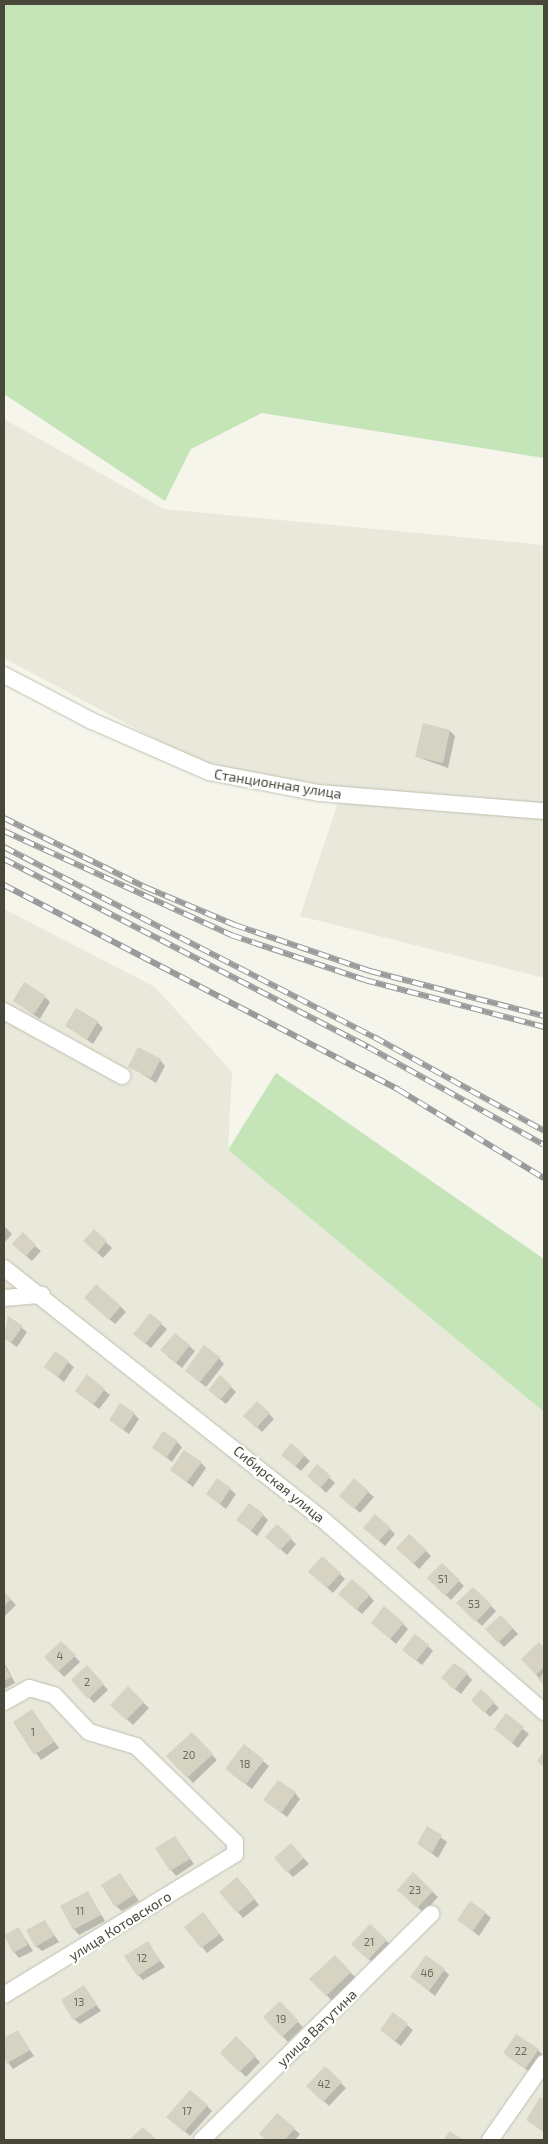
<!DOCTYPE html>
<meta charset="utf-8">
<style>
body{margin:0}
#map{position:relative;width:548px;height:2144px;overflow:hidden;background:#f5f5ec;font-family:"Exo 2",sans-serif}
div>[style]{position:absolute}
.residential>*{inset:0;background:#e8e8db}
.green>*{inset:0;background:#c5e5b9}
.shadow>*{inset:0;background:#0003}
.building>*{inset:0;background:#d6d3c2}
.roads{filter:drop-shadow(0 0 1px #c0bfaf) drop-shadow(0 0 1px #c0bfaf)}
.minor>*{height:16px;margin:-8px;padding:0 8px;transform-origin:8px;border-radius:8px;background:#fff}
.rail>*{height:5.5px;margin-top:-2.75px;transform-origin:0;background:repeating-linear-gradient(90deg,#fff 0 11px,#9a9a9a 0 22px);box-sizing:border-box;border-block:1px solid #9a9a9a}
span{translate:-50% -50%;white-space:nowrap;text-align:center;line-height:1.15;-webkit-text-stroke:4.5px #fff;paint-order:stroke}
.number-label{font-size:11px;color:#6c6a5c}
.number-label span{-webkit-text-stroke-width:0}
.street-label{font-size:14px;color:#49473a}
.frame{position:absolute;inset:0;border:5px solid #49473a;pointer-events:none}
</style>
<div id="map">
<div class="residential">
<div style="clip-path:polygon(4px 419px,164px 509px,544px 545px,544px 978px,300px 916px,343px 788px,198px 762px,4px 658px)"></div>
<div style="clip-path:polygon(4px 909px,155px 987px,232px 1072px,228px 1150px,544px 1412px,544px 2140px,4px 2140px)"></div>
</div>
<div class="green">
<div style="clip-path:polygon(4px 4px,544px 4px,544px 458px,262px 413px,191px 449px,165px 501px,4px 394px)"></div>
<div style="clip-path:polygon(276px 1073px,544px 1259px,544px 1412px,228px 1150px)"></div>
</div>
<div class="shadow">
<div style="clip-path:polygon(450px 731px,455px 736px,448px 768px,417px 757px)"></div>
<div style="clip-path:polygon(45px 997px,50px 1002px,40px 1019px,14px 1001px)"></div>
<div style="clip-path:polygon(97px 1022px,103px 1028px,93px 1044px,67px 1026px)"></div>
<div style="clip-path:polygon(160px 1060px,165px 1066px,156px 1083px,130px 1066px)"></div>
<div style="clip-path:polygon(4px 1226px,12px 1234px,4px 1243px)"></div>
<div style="clip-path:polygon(94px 1231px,112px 1248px,103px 1258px,90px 1246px)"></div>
<div style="clip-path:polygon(35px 1246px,41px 1251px,32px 1261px,19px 1250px)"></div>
<div style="clip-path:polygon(91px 1303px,120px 1306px,126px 1312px,115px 1324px)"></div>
<div style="clip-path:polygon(9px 1318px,27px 1332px,17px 1347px,4px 1338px)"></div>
<div style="clip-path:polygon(161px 1324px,167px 1329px,151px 1348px,140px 1339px)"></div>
<div style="clip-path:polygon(175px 1334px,195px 1351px,182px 1368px,167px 1356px)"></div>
<div style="clip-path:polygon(56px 1353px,74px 1367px,64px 1382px,45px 1367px)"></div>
<div style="clip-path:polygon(219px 1358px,224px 1364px,206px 1387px,192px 1376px)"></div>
<div style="clip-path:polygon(87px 1376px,110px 1395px,99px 1409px,82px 1396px)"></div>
<div style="clip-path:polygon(231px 1387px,236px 1392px,226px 1404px,215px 1395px)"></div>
<div style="clip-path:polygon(257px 1402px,274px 1419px,262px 1432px,245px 1416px)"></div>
<div style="clip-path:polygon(134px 1414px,139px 1419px,129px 1434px,110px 1420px)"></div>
<div style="clip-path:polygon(177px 1442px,182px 1447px,172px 1462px,153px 1447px)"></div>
<div style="clip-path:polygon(292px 1445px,310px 1461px,301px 1471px,288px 1460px)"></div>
<div style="clip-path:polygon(201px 1463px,206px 1468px,193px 1487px,171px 1470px)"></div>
<div style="clip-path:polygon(317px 1466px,335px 1483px,326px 1493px,314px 1481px)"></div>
<div style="clip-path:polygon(230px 1489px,236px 1494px,226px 1509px,207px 1494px)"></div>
<div style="clip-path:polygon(368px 1492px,374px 1497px,360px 1513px,346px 1501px)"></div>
<div style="clip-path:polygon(263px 1515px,268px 1520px,257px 1536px,238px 1520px)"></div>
<div style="clip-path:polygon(277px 1526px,296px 1544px,287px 1555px,272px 1542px)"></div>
<div style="clip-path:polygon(390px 1529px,395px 1534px,385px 1546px,370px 1533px)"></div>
<div style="clip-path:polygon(410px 1535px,431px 1556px,419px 1569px,398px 1548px)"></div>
<div style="clip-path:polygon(442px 1564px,464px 1586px,451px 1600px,428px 1578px)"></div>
<div style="clip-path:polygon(340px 1574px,345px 1579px,333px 1593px,315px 1577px)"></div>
<div style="clip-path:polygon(473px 1588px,496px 1611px,482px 1626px,458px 1603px)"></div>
<div style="clip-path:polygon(4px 1592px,16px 1605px,4px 1617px)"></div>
<div style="clip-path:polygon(369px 1595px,374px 1601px,362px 1614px,345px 1599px)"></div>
<div style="clip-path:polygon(501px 1616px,518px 1634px,504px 1647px,487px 1630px)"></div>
<div style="clip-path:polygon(403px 1624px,408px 1629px,396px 1644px,378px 1628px)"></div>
<div style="clip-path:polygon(61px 1642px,80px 1662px,64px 1677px,46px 1657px)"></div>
<div style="clip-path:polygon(539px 1644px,544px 1649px,544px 1684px,523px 1659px)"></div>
<div style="clip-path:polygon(428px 1646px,433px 1651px,422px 1665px,409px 1655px)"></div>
<div style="clip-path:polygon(4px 1662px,15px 1683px,4px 1689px)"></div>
<div style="clip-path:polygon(87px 1667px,108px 1690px,94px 1703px,72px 1680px)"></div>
<div style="clip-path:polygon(467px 1674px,472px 1680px,461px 1694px,448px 1684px)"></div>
<div style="clip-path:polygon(128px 1688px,149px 1708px,133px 1725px,112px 1705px)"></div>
<div style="clip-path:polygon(481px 1691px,499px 1708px,490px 1717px,473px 1700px)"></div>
<div style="clip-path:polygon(32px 1711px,59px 1748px,41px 1760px,14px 1722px)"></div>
<div style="clip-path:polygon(506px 1715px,529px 1734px,518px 1748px,501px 1734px)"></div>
<div style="clip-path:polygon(192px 1734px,217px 1760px,193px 1783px,168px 1756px)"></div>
<div style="clip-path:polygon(244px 1746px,269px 1766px,252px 1789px,232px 1774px)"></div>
<div style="clip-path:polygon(295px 1793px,300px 1799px,287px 1817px,265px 1800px)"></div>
<div style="clip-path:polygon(428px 1828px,447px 1842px,438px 1858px,418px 1844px)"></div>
<div style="clip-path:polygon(175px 1837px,194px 1864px,176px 1876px,171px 1870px)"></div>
<div style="clip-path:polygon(296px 1850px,309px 1864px,293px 1877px,288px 1872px)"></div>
<div style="clip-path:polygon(120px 1874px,139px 1901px,122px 1911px,116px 1906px)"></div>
<div style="clip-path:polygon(413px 1874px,438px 1897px,424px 1913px,399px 1890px)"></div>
<div style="clip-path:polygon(243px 1884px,259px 1905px,243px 1918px,221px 1893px)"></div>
<div style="clip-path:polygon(88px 1893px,105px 1921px,79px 1935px,74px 1929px)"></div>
<div style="clip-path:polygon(485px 1913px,491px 1918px,479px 1936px,458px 1920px)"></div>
<div style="clip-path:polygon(208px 1919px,224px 1940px,207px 1953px,186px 1927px)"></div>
<div style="clip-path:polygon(45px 1922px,59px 1942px,42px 1951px,36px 1946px)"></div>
<div style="clip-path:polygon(370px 1926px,392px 1946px,375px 1965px,353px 1944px)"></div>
<div style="clip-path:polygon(19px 1929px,33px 1951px,19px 1958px,14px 1952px)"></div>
<div style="clip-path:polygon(147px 1943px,165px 1967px,143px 1980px,138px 1975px)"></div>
<div style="clip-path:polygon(335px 1957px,356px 1978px,332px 2001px,311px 1979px)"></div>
<div style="clip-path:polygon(444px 1970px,449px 1975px,435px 1996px,411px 1977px)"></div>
<div style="clip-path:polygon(84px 1987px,101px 2011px,80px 2024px,74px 2019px)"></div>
<div style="clip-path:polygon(280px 2003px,303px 2027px,288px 2042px,265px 2017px)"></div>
<div style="clip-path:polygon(407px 2025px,413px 2030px,401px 2046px,381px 2030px)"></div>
<div style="clip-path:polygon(18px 2032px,34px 2056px,13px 2069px,4px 2057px,4px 2040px)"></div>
<div style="clip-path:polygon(236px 2038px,260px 2062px,246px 2077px,222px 2053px)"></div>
<div style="clip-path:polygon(538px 2050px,543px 2056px,531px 2073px,504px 2053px)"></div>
<div style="clip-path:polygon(325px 2068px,346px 2088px,329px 2106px,308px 2086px)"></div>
<div style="clip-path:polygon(540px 2098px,544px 2101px,544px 2132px,527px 2120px)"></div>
<div style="clip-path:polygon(207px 2106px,212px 2111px,190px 2136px,174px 2122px)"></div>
<div style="clip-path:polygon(294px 2129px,300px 2134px,295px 2140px,268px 2140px,261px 2134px)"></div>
</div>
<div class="building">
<div style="clip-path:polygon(423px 723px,450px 730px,443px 763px,415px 757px)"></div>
<div style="clip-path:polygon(24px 982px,46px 996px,34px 1014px,13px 1001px)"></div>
<div style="clip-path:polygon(76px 1008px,98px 1021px,87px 1040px,65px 1026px)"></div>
<div style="clip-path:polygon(138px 1047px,161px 1059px,151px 1078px,128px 1067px)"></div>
<div style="clip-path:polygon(94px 1229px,107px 1241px,97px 1253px,83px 1241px)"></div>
<div style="clip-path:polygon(23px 1232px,36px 1245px,26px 1256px,12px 1244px)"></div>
<div style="clip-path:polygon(96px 1284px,121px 1306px,109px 1320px,84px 1298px)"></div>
<div style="clip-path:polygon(150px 1313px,162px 1323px,145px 1344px,133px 1334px)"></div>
<div style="clip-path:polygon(8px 1316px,23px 1326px,11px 1343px,4px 1338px)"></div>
<div style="clip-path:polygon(175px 1333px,190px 1345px,176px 1363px,160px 1350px)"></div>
<div style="clip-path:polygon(204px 1345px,220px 1357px,200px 1382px,185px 1371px)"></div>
<div style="clip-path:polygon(55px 1351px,69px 1361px,58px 1377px,44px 1367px)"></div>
<div style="clip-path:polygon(87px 1374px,105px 1389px,93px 1405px,75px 1391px)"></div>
<div style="clip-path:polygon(220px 1375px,232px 1386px,220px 1400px,208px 1390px)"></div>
<div style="clip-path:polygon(257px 1401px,270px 1413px,256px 1428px,243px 1416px)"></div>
<div style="clip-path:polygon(120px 1403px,135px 1413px,123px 1430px,109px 1420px)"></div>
<div style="clip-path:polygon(163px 1431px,178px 1441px,166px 1458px,152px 1448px)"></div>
<div style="clip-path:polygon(291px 1443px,305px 1455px,295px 1467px,281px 1455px)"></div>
<div style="clip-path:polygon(184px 1450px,202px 1462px,187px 1482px,170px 1470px)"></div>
<div style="clip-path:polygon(317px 1464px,331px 1476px,320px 1488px,307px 1476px)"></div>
<div style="clip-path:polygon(217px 1478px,231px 1488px,220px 1504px,206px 1494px)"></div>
<div style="clip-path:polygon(354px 1478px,369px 1491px,354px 1509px,339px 1496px)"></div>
<div style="clip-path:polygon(249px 1503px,264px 1514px,251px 1531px,236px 1520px)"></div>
<div style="clip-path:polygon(375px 1514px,391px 1528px,379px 1541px,363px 1528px)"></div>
<div style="clip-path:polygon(277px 1524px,292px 1538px,280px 1550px,265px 1537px)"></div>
<div style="clip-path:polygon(409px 1534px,427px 1550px,413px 1564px,396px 1548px)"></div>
<div style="clip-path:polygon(322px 1556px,341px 1573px,327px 1588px,308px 1572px)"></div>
<div style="clip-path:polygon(442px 1563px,460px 1580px,445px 1596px,427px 1578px)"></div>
<div style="clip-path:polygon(352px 1579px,370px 1595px,356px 1610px,338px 1594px)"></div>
<div style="clip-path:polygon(473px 1587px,492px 1605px,476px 1622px,456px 1603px)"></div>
<div style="clip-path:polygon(4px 1591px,11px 1599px,4px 1606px)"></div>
<div style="clip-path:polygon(384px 1606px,404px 1623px,390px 1639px,371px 1623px)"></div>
<div style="clip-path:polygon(501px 1615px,513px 1628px,498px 1643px,485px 1629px)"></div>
<div style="clip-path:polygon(415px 1634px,429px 1645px,416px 1661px,402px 1650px)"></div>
<div style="clip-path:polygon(61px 1641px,76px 1655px,58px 1672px,44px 1657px)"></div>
<div style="clip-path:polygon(539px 1642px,544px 1647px,544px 1667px,536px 1675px,521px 1659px)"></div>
<div style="clip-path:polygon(454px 1663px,468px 1673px,455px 1689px,441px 1678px)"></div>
<div style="clip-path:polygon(4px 1665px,11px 1677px,4px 1681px)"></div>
<div style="clip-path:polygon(87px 1665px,104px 1684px,88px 1699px,71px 1680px)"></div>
<div style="clip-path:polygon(544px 1672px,544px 1685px,538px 1679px)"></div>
<div style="clip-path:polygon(128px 1686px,144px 1702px,126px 1720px,110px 1705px)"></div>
<div style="clip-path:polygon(481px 1689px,495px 1702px,484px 1713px,471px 1700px)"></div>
<div style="clip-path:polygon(32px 1709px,54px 1742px,34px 1755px,13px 1722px)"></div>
<div style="clip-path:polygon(506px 1713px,524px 1727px,512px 1743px,494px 1729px)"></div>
<div style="clip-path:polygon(192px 1732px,213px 1754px,187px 1778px,166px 1756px)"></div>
<div style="clip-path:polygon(244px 1744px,264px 1760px,246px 1784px,225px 1769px)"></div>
<div style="clip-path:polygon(544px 1751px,544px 1767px,537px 1761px)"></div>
<div style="clip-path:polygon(278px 1780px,296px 1792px,281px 1813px,263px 1800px)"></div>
<div style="clip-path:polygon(427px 1826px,442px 1835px,432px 1853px,417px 1844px)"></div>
<div style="clip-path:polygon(175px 1836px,190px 1859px,170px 1871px,155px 1848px)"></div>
<div style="clip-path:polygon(291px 1843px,304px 1858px,287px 1873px,274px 1858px)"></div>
<div style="clip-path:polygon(413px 1872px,433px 1891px,417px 1908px,397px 1890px)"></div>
<div style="clip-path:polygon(120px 1873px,134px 1895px,115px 1907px,101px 1885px)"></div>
<div style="clip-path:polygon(237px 1877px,255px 1899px,237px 1913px,219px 1892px)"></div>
<div style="clip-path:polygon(88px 1891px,101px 1915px,73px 1930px,60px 1906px)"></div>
<div style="clip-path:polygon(470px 1901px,486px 1912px,473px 1931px,457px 1920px)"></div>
<div style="clip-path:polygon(203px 1912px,220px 1934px,201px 1948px,184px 1927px)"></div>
<div style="clip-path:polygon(45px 1920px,54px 1936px,35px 1947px,26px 1930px)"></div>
<div style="clip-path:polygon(370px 1924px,387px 1940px,368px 1960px,351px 1944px)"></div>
<div style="clip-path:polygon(19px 1927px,28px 1945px,13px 1953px,4px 1935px)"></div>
<div style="clip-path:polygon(148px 1941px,160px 1961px,137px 1976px,124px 1956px)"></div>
<div style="clip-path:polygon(335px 1955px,351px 1972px,326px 1996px,309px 1979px)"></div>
<div style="clip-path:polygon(426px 1955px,445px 1969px,429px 1991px,410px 1977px)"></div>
<div style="clip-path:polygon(84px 1985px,97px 2005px,73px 2020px,61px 2000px)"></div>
<div style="clip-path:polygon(280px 2001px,299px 2021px,282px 2037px,263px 2017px)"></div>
<div style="clip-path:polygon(393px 2012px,408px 2024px,395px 2041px,380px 2030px)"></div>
<div style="clip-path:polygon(18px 2030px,30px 2050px,6px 2064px,4px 2038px)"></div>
<div style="clip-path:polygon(516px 2034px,539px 2049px,525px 2069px,503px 2053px)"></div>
<div style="clip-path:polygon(236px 2036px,256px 2056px,239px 2072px,220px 2053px)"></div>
<div style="clip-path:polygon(325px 2066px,342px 2082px,323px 2102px,306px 2086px)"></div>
<div style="clip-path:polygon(190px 2090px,208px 2105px,184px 2132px,166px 2117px)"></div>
<div style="clip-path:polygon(540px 2097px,544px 2099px,544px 2131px,526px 2120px)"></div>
<div style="clip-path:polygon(277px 2113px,295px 2128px,285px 2140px,267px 2140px,259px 2134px)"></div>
<div style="clip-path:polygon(143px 2127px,157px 2140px,129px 2140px)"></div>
<div style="clip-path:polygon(450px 2131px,463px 2140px,443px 2140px)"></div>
</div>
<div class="roads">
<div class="minor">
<div style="left:4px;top:675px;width:99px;rotate:27.6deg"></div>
<div style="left:92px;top:721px;width:128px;rotate:23.6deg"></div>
<div style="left:209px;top:772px;width:112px;rotate:10.8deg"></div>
<div style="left:319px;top:793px;width:226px;rotate:4.6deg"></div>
<div style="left:4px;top:1011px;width:135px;rotate:28.8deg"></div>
<div style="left:4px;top:1268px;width:404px;rotate:38.3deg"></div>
<div style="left:321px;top:1518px;width:296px;rotate:41deg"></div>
<div style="left:4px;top:1298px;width:38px;rotate:-5deg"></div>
<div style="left:4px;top:1702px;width:29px;rotate:-29deg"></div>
<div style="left:29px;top:1688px;width:26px;rotate:16deg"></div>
<div style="left:54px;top:1695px;width:51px;rotate:46.6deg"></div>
<div style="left:89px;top:1732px;width:49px;rotate:16.6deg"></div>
<div style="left:136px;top:1746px;width:138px;rotate:44.1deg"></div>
<div style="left:235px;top:1842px;width:12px;rotate:90deg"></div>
<div style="left:235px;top:1854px;width:271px;rotate:148.6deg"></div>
<div style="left:202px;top:2140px;width:322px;rotate:-44.6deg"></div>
<div style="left:490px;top:2140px;width:94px;rotate:-55deg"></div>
</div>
</div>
<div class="rail">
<div style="left:4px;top:818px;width:157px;rotate:26.1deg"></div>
<div style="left:145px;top:887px;width:98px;rotate:22.9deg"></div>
<div style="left:235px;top:925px;width:143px;rotate:18.8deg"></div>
<div style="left:370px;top:971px;width:180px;rotate:14.5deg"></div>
<div style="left:4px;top:831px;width:250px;rotate:24.6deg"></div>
<div style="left:231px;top:935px;width:141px;rotate:18.6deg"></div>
<div style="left:365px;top:980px;width:185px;rotate:14.7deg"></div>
<div style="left:4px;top:847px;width:416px;rotate:27.2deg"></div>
<div style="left:374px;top:1037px;width:194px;rotate:28.9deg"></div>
<div style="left:4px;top:859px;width:410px;rotate:27.3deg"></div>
<div style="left:368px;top:1047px;width:201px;rotate:29.1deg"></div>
<div style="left:4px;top:885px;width:445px;rotate:27.4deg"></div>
<div style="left:399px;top:1090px;width:170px;rotate:31.3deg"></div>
</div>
<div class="number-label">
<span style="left:443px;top:1579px">51</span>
<span style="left:474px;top:1604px">53</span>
<span style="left:60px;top:1656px">4</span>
<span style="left:87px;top:1682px">2</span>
<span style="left:33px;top:1732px">1</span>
<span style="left:189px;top:1755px">20</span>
<span style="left:245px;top:1764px">18</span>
<span style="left:415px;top:1890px">23</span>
<span style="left:80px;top:1911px">11</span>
<span style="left:369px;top:1942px">21</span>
<span style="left:142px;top:1958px">12</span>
<span style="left:427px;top:1973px">46</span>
<span style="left:79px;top:2002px">13</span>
<span style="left:281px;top:2019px">19</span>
<span style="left:521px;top:2051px">22</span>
<span style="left:324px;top:2084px">42</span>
<span style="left:187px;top:2111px">17</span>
</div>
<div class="street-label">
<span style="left:278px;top:784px;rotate:9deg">Станционная улица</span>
<span style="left:279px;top:1484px;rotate:39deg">Сибирская улица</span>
<span style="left:120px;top:1926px;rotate:-32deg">улица Котовского</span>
<span style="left:317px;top:2028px;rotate:-44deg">улица Ватутина</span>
</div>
<div class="frame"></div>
</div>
